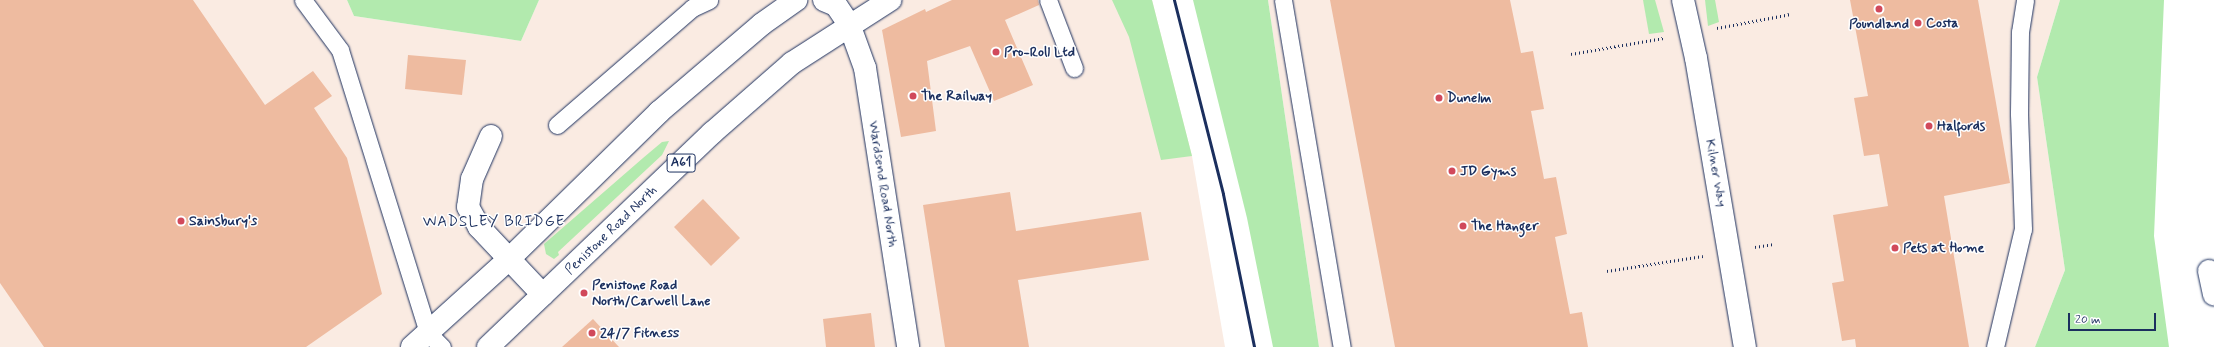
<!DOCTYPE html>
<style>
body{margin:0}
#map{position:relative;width:2214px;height:347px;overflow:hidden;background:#fff;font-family:Mynerve,sans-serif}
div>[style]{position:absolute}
.built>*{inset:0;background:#faebe2}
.green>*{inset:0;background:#b2eaae}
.building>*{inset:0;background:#eebba0}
.path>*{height:2.5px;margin-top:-1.25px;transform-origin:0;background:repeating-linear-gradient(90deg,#1b2f5e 0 1px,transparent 0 4px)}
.roads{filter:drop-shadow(0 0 1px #1b2f5e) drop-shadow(0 0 1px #1b2f5e)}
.lane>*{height:17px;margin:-8.5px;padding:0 8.5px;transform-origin:8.5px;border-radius:8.5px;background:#fff}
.street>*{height:22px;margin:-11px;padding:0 11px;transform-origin:11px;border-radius:11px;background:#fff}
.highway>*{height:22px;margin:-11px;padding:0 11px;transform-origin:11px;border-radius:11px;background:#fff}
.rail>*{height:3px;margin:-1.5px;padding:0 1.5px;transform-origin:1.5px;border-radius:1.5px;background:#1b2f5e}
.dots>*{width:11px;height:11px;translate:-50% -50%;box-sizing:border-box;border:2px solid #fff;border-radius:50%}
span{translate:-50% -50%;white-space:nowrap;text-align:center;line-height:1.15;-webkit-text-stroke:3px #fff;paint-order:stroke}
.shield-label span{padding:1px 3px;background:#fff;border:1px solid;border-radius:3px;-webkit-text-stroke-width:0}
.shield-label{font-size:13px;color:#1b2f5e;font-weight:700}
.poi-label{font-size:14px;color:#1b2f5e;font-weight:700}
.left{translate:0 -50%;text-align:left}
.street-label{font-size:14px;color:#1b2f5e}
.neighbourhood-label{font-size:15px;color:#1b2f5e;letter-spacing:1px}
.scale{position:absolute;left:2068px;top:313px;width:88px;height:18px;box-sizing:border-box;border:2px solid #1b2f5e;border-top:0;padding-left:5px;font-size:12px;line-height:14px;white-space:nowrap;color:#1b2f5e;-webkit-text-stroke:3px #fff;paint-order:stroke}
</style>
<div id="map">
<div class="built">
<div style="clip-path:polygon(0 0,347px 0,354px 16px,521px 41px,539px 0,1152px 0,1192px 156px,1225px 347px,0 347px)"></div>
<div style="clip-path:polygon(1268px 0,2060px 0,2037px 77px,2065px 270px,2035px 347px,1319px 347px)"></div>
</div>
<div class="green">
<div style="clip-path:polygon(347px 0,539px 0,521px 41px,354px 16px)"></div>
<div style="clip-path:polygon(1112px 0,1152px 0,1192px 156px,1161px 160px,1129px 37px)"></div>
<div style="clip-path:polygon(1193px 0,1268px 0,1319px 347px,1273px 347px,1247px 218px)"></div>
<div style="clip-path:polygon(1643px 0,1655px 0,1664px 32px,1649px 34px)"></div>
<div style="clip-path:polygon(1705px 0,1715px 0,1719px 22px,1708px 26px)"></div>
<div style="clip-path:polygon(2060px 0,2164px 0,2154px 236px,2169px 347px,2035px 347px,2065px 270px,2037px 77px)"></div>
<div style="clip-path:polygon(669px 141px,662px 155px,558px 252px,559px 255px,554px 259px,546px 254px,544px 244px,643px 158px,662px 142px)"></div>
</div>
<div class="building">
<div style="clip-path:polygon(0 0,193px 0,265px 105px,313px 71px,332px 96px,314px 108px,347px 158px,382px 294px,306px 347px,44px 347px,0 283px)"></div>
<div style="clip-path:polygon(952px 0,1038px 0,1039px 5px,1005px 20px,1033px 85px,994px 101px,970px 46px,927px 61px,936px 131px,901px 137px,882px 30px,925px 9px,926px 12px)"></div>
<div style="clip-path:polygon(1330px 0,1510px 0,1521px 53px,1533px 51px,1544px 109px,1531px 111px,1544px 179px,1556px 177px,1567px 234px,1555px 237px,1570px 314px,1582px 312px,1588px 347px,1395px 347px)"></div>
<div style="clip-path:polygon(1850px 0,1978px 0,2010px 183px,1944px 196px,1969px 347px,1856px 347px,1855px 339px,1842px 341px,1832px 283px,1844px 281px,1833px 215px,1888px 206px,1879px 154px,1864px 156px,1854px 98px,1868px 96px)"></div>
<div style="clip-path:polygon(408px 55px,466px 60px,462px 95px,405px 89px)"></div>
<div style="clip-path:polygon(1010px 192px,1016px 231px,1141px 212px,1149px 260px,1018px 280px,1029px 347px,945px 347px,923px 205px)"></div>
<div style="clip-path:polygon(703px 199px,740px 238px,711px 266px,674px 227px)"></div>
<div style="clip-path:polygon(871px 313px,875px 347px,826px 347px,823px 319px)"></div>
<div style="clip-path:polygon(593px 319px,619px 347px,562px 347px)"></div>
</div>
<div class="path">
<div style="left:1717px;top:28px;width:75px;rotate:-10.7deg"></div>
<div style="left:1571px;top:54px;width:94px;rotate:-9.8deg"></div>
<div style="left:1755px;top:247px;width:20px;rotate:-9deg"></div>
<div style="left:1607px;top:271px;width:97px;rotate:-8.9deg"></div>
</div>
<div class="roads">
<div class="lane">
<div style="left:303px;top:0;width:62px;rotate:53.5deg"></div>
<div style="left:340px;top:50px;width:296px;rotate:72.7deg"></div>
<div style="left:428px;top:333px;width:20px;rotate:45deg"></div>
<div style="left:1048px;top:0;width:73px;rotate:69.1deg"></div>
<div style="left:1283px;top:0;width:352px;rotate:80.4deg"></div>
<div style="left:557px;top:125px;width:179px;rotate:-40.9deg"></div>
<div style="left:692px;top:8px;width:19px;rotate:-25deg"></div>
<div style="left:1995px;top:347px;width:121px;rotate:-76.7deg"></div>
<div style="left:2023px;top:229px;width:116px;rotate:-92deg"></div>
<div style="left:2019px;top:113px;width:81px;rotate:-89.3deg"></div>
<div style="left:2020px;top:32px;width:32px;rotate:-81deg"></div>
</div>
<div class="street">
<div style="left:1683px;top:0;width:59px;rotate:77.4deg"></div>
<div style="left:1696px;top:58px;width:293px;rotate:80.4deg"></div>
<div style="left:849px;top:24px;width:47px;rotate:70deg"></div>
<div style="left:865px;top:68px;width:282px;rotate:81.2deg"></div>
<div style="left:491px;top:136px;width:47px;rotate:113.8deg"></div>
<div style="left:472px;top:179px;width:28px;rotate:98deg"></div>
<div style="left:468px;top:207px;width:23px;rotate:61deg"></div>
<div style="left:479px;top:227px;width:93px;rotate:46.7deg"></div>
<div style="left:2209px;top:271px;width:24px;rotate:78deg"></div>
</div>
<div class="highway">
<div style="left:824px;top:0;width:13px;rotate:23deg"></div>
<div style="left:836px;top:5px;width:23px;rotate:56deg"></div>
<div style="left:412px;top:347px;width:132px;rotate:-42.2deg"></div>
<div style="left:510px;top:258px;width:209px;rotate:-44.4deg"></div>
<div style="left:659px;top:112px;width:135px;rotate:-40.5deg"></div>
<div style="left:762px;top:24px;width:42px;rotate:-35.2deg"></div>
<div style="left:488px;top:347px;width:310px;rotate:-43.7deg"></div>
<div style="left:712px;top:133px;width:106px;rotate:-41.2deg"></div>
<div style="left:792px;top:63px;width:117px;rotate:-32.7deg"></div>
</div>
</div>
<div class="rail">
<div style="left:1174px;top:0;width:200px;rotate:75.8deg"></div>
<div style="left:1223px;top:194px;width:156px;rotate:78.5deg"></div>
</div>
<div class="dots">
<div style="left:1879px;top:9px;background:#d1495b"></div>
<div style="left:1918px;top:23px;background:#d1495b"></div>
<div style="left:996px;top:52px;background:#d1495b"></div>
<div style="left:913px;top:96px;background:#d1495b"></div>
<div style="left:1439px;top:98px;background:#d1495b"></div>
<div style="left:1929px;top:126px;background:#d1495b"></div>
<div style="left:1452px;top:171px;background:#d1495b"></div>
<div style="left:181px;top:221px;background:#d1495b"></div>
<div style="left:1463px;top:226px;background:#d1495b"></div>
<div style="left:1895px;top:248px;background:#d1495b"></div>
<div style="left:584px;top:293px;background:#d1495b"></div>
<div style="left:592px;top:333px;background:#d1495b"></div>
</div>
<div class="shield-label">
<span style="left:681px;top:163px">A61</span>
</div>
<div class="poi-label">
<span class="left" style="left:1926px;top:23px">Costa</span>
<span style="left:1879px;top:24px">Poundland</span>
<span class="left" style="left:1004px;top:52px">Pro-Roll Ltd</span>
<span class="left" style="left:921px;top:96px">The Railway</span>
<span class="left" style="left:1447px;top:98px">Dunelm</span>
<span class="left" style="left:1937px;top:126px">Halfords</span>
<span class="left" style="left:1460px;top:171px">JD Gyms</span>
<span class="left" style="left:189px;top:221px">Sainsbury's</span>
<span class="left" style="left:1471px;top:226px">The Hanger</span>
<span class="left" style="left:1903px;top:248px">Pets at Home</span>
<span class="left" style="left:592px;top:293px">Penistone Road<br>North/Carwell Lane</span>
<span class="left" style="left:600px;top:333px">24/7 Fitness</span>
</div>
<div class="street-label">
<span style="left:1716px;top:173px;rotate:80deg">Kilner Way</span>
<span style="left:883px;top:184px;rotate:81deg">Wardsend Road North</span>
<span style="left:611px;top:230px;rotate:-44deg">Penistone Road North</span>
</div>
<div class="neighbourhood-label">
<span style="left:494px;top:223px">WADSLEY BRIDGE</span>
</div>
<div class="scale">20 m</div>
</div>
